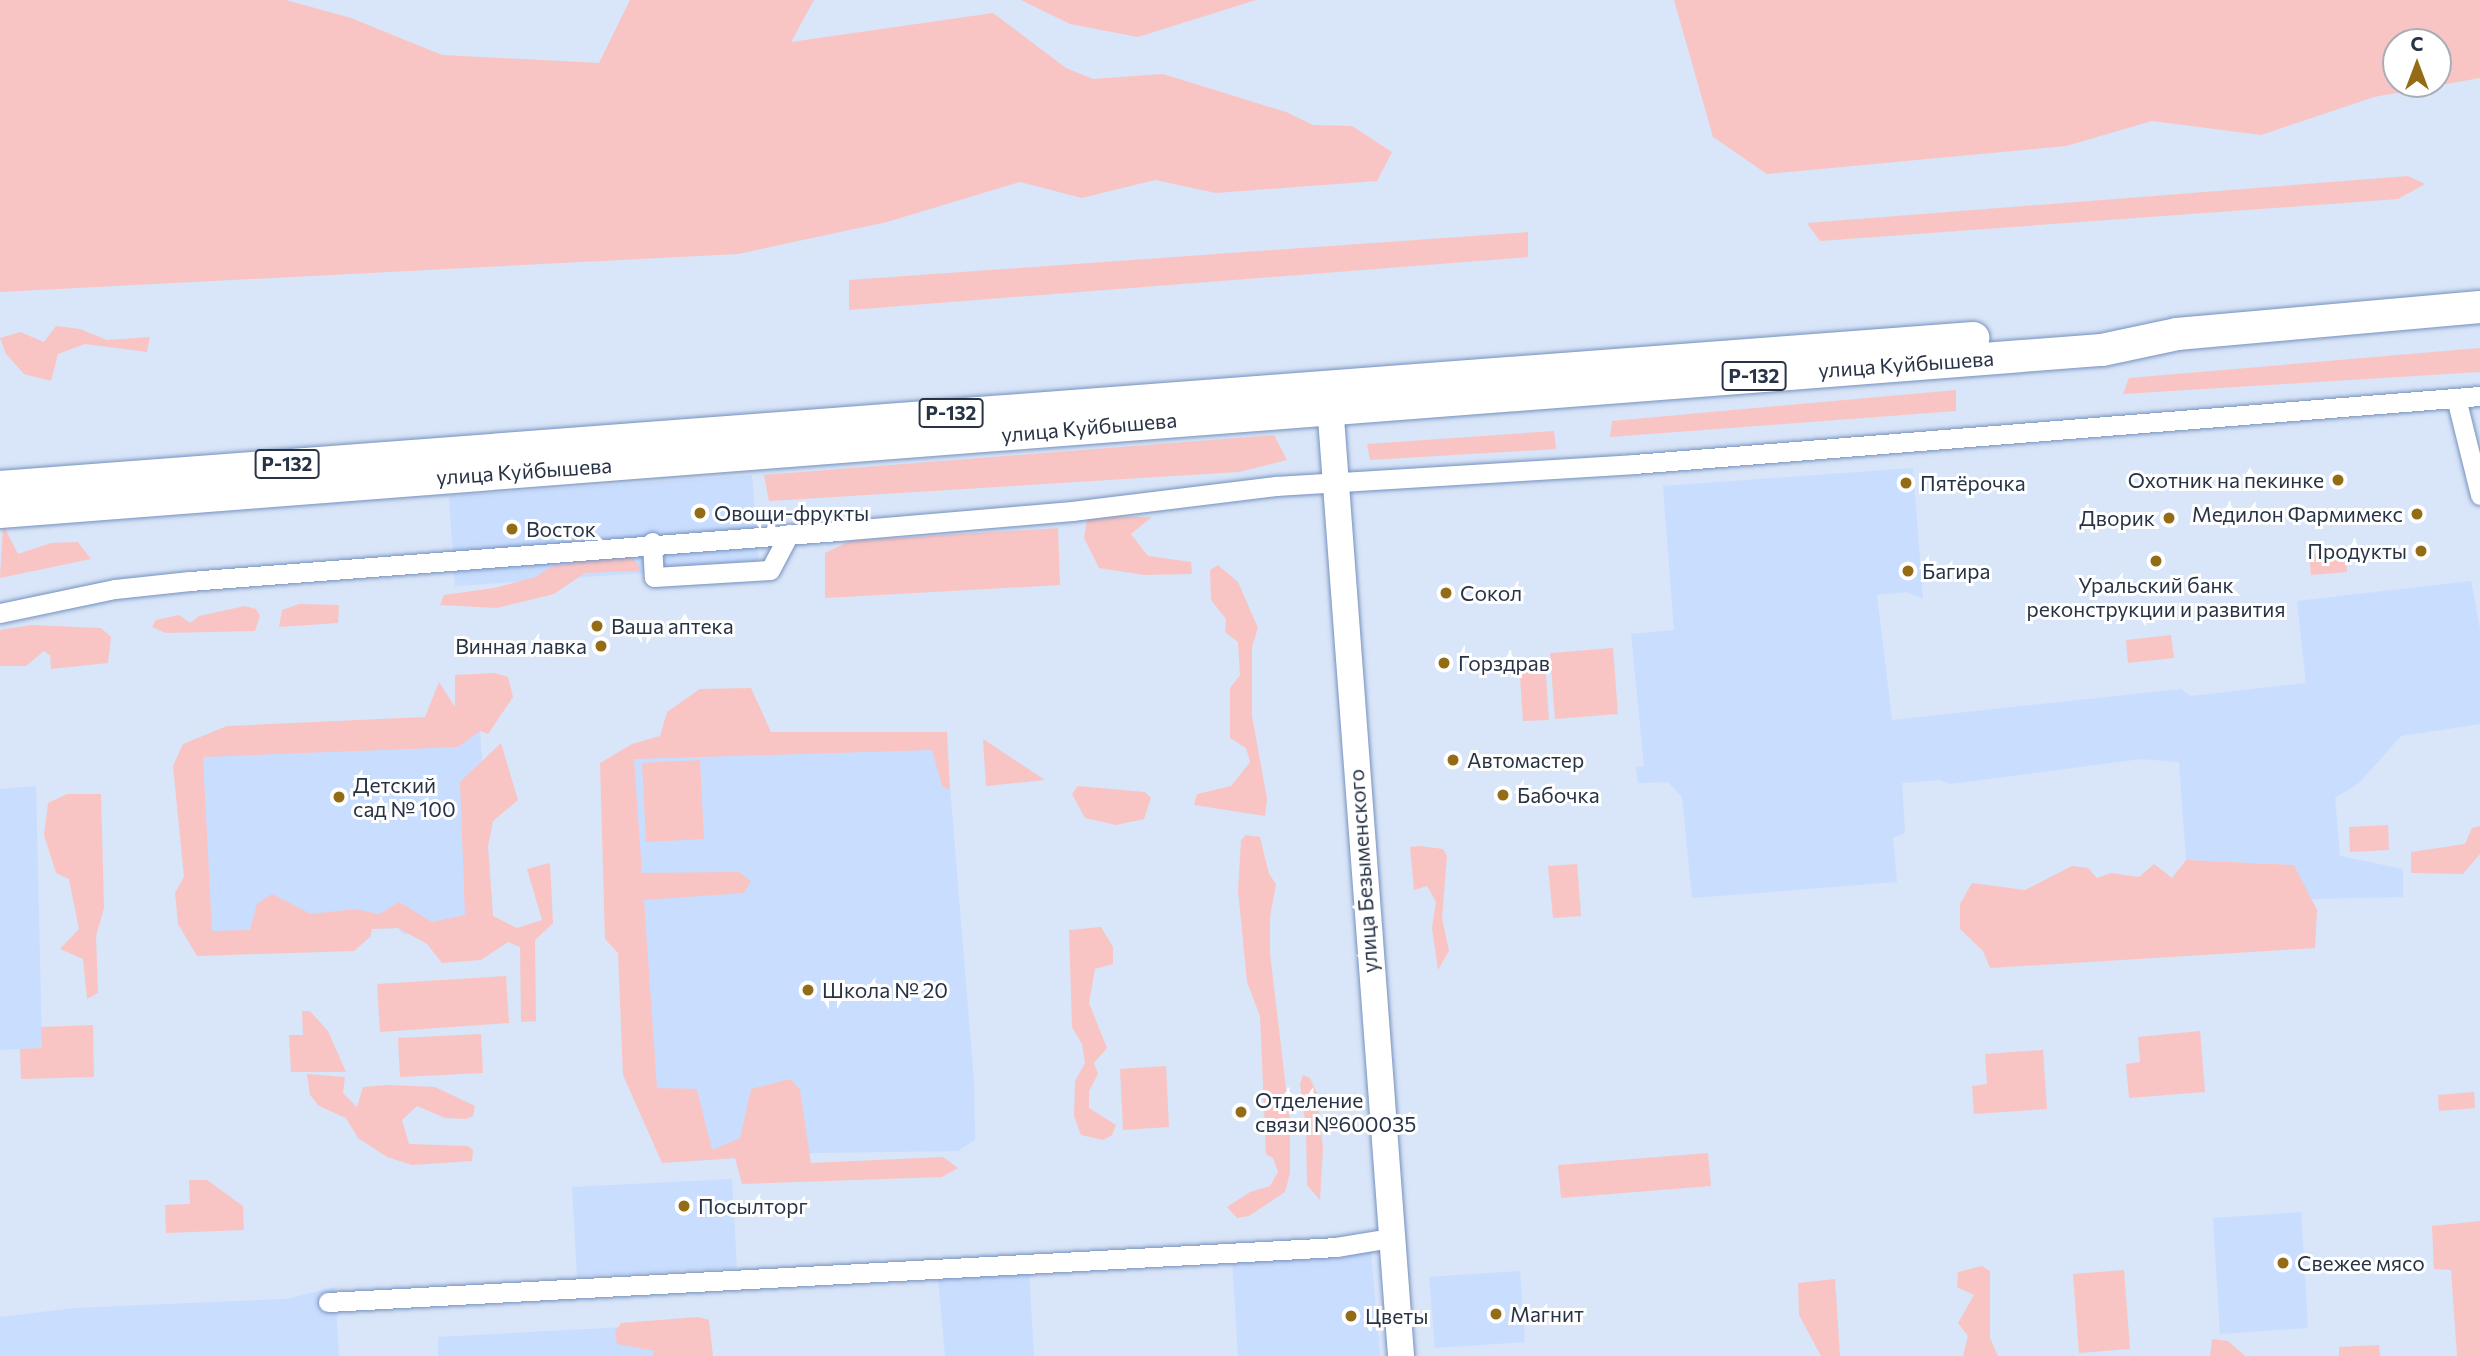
<!DOCTYPE html>
<meta charset="utf-8">
<style>
body{margin:0}
#map{position:relative;width:2480px;height:1356px;overflow:hidden;background:#d9e5f8;font-family:Commissioner,sans-serif}
div>[style]{position:absolute}
.built>*{inset:0;background:#c9ddfe}
.green>*{inset:0;background:#f9c5c4}
.roads{filter:drop-shadow(0 0 2px #7691be) drop-shadow(0 0 2px #7691be)}
.minor>*{height:19px;margin:-9.5px;padding:0 9.5px;transform-origin:9.5px;border-radius:9.5px;background:#fff}
.secondary>*{height:26px;margin:-13px;padding:0 13px;transform-origin:13px;border-radius:13px;background:#fff}
.trunk>*{height:32px;margin:-16px;padding:0 16px;transform-origin:16px;border-radius:16px;background:#fff}
.dots>*{width:19px;height:19px;translate:-50% -50%;box-sizing:border-box;border:4px solid #fff;border-radius:50%}
span{translate:-50% -50%;white-space:nowrap;text-align:center;line-height:1.15;-webkit-text-stroke:6px #fff;paint-order:stroke}
.shield-label span{padding:2px 5px;background:#fff;border:2px solid;border-radius:5px;-webkit-text-stroke-width:0}
.shield-label{font-size:19px;color:#283346;font-weight:700}
.street-label{font-size:21px;color:#283346}
.poi-label{font-size:21px;color:#283346}
.right{translate:-100% -50%;text-align:right}
.left{translate:0 -50%;text-align:left}
.north{position:absolute;left:2382px;top:28px;width:70px;height:70px;box-sizing:border-box;background:#fff;border:2px solid #a9adb5;border-radius:50%;rotate:0deg;font-size:19px;font-weight:700;line-height:28px;text-align:center;color:#283346}
.north::after{content:'';display:block;margin:auto;width:24px;height:32px;background:#946c16;clip-path:polygon(50% 0,100% 100%,50% 72%,0 100%)}
</style>
<div id="map">
<div class="built">
<div style="clip-path:polygon(1913px 468px,1923px 599px,1907px 592px,1877px 595px,1892px 720px,2181px 689px,2191px 696px,2306px 683px,2297px 601px,2471px 581px,2480px 629px,2480px 724px,2401px 736px,2359px 783px,2335px 798px,2340px 856px,2403px 869px,2403px 897px,2310px 899px,2294px 865px,2186px 860px,2179px 762px,2141px 759px,1950px 784px,1940px 780px,1902px 783px,1905px 833px,1893px 838px,1897px 882px,1692px 898px,1682px 797px,1668px 782px,1638px 783px,1636px 767px,1644px 766px,1631px 634px,1674px 630px,1663px 486px)"></div>
<div style="clip-path:polygon(752px 475px,759px 565px,455px 586px,449px 496px)"></div>
<div style="clip-path:polygon(480px 731px,494px 931px,404px 934px,398px 928px,372px 929px,370px 937px,201px 946px,190px 747px)"></div>
<div style="clip-path:polygon(946px 738px,974px 1081px,975px 1140px,958px 1151px,817px 1153px,662px 1163px,633px 753px)"></div>
<div style="clip-path:polygon(36px 786px,42px 1048px,0 1050px,0 789px)"></div>
<div style="clip-path:polygon(732px 1179px,737px 1268px,577px 1276px,572px 1187px)"></div>
<div style="clip-path:polygon(2301px 1212px,2308px 1328px,2220px 1334px,2213px 1218px)"></div>
<div style="clip-path:polygon(1371px 1251px,1380px 1356px,1238px 1356px,1232px 1257px)"></div>
<div style="clip-path:polygon(1029px 1271px,1034px 1356px,945px 1356px,938px 1277px)"></div>
<div style="clip-path:polygon(1520px 1271px,1525px 1342px,1435px 1348px,1429px 1277px)"></div>
<div style="clip-path:polygon(335px 1287px,339px 1356px,0 1356px,0 1317px,75px 1308px,286px 1299px)"></div>
<div style="clip-path:polygon(701px 1323px,703px 1356px,438px 1356px,438px 1337px)"></div>
</div>
<div class="green">
<div style="clip-path:polygon(0 0,286px 0,351px 18px,442px 55px,599px 63px,630px 0,814px 0,791px 42px,993px 13px,1066px 68px,1093px 79px,1163px 74px,1286px 112px,1313px 125px,1352px 126px,1392px 152px,1377px 181px,1216px 193px,1155px 180px,1082px 198px,1020px 182px,887px 222px,738px 254px,0 292px)"></div>
<div style="clip-path:polygon(1021px 0,1256px 0,1138px 37px,1070px 24px)"></div>
<div style="clip-path:polygon(evenodd,1674px 0,2480px 0,2480px 78px,2374px 97px,2261px 135px,2152px 121px,2066px 146px,1767px 174px,1713px 137px,1674px 0,2396px 42px,2438px 42px,2438px 84px,2396px 84px,2396px 42px)"></div>
<div style="clip-path:polygon(2408px 176px,2425px 184px,2398px 199px,1820px 241px,1807px 223px)"></div>
<div style="clip-path:polygon(1528px 232px,1528px 257px,849px 310px,849px 280px)"></div>
<div style="clip-path:polygon(56px 326px,80px 329px,107px 340px,150px 337px,147px 352px,85px 344px,58px 354px,51px 381px,24px 374px,6px 354px,0 338px,20px 332px,44px 342px)"></div>
<div style="clip-path:polygon(2480px 348px,2480px 372px,2123px 394px,2129px 378px)"></div>
<div style="clip-path:polygon(1956px 390px,1956px 411px,1610px 437px,1612px 421px)"></div>
<div style="clip-path:polygon(1554px 431px,1556px 449px,1370px 460px,1367px 444px)"></div>
<div style="clip-path:polygon(1274px 435px,1287px 460px,1239px 472px,769px 501px,764px 475px)"></div>
<div style="clip-path:polygon(1092px 516px,1152px 517px,1131px 534px,1148px 556px,1191px 562px,1192px 574px,1144px 575px,1099px 568px,1084px 538px,1087px 519px)"></div>
<div style="clip-path:polygon(3px 524px,18px 554px,51px 543px,78px 542px,91px 559px,0 578px)"></div>
<div style="clip-path:polygon(1058px 528px,1060px 585px,825px 598px,825px 553px,850px 541px)"></div>
<div style="clip-path:polygon(2345px 551px,2347px 572px,2311px 575px,2309px 555px)"></div>
<div style="clip-path:polygon(618px 553px,632px 558px,640px 567px,638px 571px,585px 573px,554px 594px,497px 608px,440px 605px,444px 595px,494px 588px,535px 577px,551px 567px)"></div>
<div style="clip-path:polygon(1218px 565px,1238px 582px,1258px 628px,1252px 647px,1252px 716px,1267px 799px,1265px 816px,1194px 805px,1197px 794px,1231px 786px,1250px 762px,1246px 748px,1230px 738px,1230px 688px,1240px 675px,1238px 642px,1225px 632px,1226px 619px,1211px 600px,1210px 570px)"></div>
<div style="clip-path:polygon(299px 604px,339px 605px,338px 623px,279px 627px,282px 610px)"></div>
<div style="clip-path:polygon(245px 606px,256px 609px,260px 616px,255px 631px,166px 633px,152px 627px,156px 620px,179px 615px,190px 623px,199px 616px)"></div>
<div style="clip-path:polygon(31px 625px,101px 628px,111px 637px,108px 663px,51px 669px,50px 655px,44px 651px,26px 666px,0 666px,0 630px)"></div>
<div style="clip-path:polygon(2171px 635px,2174px 658px,2128px 663px,2126px 640px)"></div>
<div style="clip-path:polygon(1613px 648px,1618px 714px,1555px 719px,1550px 653px)"></div>
<div style="clip-path:polygon(1545px 661px,1549px 720px,1523px 721px,1519px 663px)"></div>
<div style="clip-path:polygon(495px 673px,508px 677px,513px 697px,488px 734px,480px 731px,458px 747px,203px 757px,212px 931px,250px 930px,257px 904px,272px 894px,311px 914px,355px 909px,379px 914px,399px 902px,432px 922px,465px 915px,460px 782px,501px 743px,518px 800px,493px 821px,488px 847px,493px 916px,517px 928px,542px 920px,527px 869px,550px 863px,553px 923px,535px 940px,536px 1021px,521px 1022px,520px 947px,508px 942px,481px 960px,442px 963px,427px 944px,398px 928px,372px 929px,370px 937px,354px 951px,197px 956px,178px 924px,175px 893px,184px 877px,173px 766px,183px 744px,227px 726px,425px 717px,439px 682px,455px 707px,455px 675px)"></div>
<div style="clip-path:polygon(751px 688px,771px 732px,947px 732px,950px 790px,942px 786px,932px 750px,634px 759px,642px 873px,739px 872px,751px 881px,744px 893px,644px 900px,657px 1088px,697px 1089px,712px 1150px,740px 1138px,751px 1089px,790px 1079px,800px 1090px,811px 1163px,943px 1157px,958px 1168px,942px 1177px,742px 1184px,735px 1158px,662px 1163px,623px 1075px,618px 953px,605px 939px,600px 763px,632px 744px,660px 736px,667px 712px,700px 689px)"></div>
<div style="clip-path:polygon(983px 739px,1045px 780px,986px 786px)"></div>
<div style="clip-path:polygon(700px 760px,704px 839px,646px 842px,642px 763px)"></div>
<div style="clip-path:polygon(1078px 786px,1145px 792px,1151px 798px,1144px 819px,1116px 825px,1085px 818px,1072px 794px)"></div>
<div style="clip-path:polygon(67px 794px,101px 794px,104px 908px,96px 936px,98px 993px,87px 999px,83px 959px,60px 949px,79px 929px,69px 879px,56px 873px,44px 835px,48px 803px)"></div>
<div style="clip-path:polygon(2388px 825px,2389px 850px,2350px 852px,2349px 827px)"></div>
<div style="clip-path:polygon(2480px 826px,2480px 854px,2463px 874px,2411px 873px,2411px 852px,2465px 844px,2472px 828px)"></div>
<div style="clip-path:polygon(1246px 835px,1260px 837px,1269px 874px,1276px 884px,1270px 917px,1270px 953px,1290px 1122px,1290px 1173px,1285px 1192px,1249px 1216px,1237px 1218px,1227px 1207px,1250px 1192px,1270px 1186px,1278px 1172px,1273px 1158px,1266px 1154px,1260px 1016px,1247px 982px,1238px 891px,1241px 840px)"></div>
<div style="clip-path:polygon(1420px 846px,1443px 849px,1447px 856px,1442px 918px,1449px 951px,1438px 970px,1432px 928px,1436px 902px,1427px 886px,1414px 890px,1410px 847px)"></div>
<div style="clip-path:polygon(2186px 860px,2294px 865px,2317px 910px,2315px 948px,1990px 968px,1983px 951px,1960px 929px,1960px 904px,1972px 883px,2025px 890px,2072px 866px,2088px 868px,2097px 878px,2111px 873px,2139px 877px,2154px 864px,2172px 878px)"></div>
<div style="clip-path:polygon(1577px 864px,1581px 916px,1553px 918px,1548px 866px)"></div>
<div style="clip-path:polygon(1101px 927px,1113px 947px,1113px 964px,1095px 969px,1089px 1003px,1107px 1048px,1094px 1063px,1098px 1074px,1089px 1091px,1089px 1108px,1116px 1125px,1112px 1135px,1103px 1140px,1081px 1135px,1074px 1116px,1075px 1081px,1085px 1063px,1082px 1044px,1072px 1027px,1069px 930px)"></div>
<div style="clip-path:polygon(506px 976px,509px 1023px,380px 1032px,377px 984px)"></div>
<div style="clip-path:polygon(302px 1011px,310px 1011px,328px 1031px,346px 1072px,291px 1072px,289px 1035px,303px 1035px)"></div>
<div style="clip-path:polygon(93px 1025px,94px 1077px,21px 1079px,20px 1049px,42px 1048px,41px 1027px)"></div>
<div style="clip-path:polygon(2200px 1031px,2205px 1092px,2129px 1098px,2126px 1064px,2140px 1062px,2138px 1037px)"></div>
<div style="clip-path:polygon(481px 1034px,483px 1073px,400px 1077px,398px 1038px)"></div>
<div style="clip-path:polygon(2043px 1050px,2047px 1109px,1974px 1114px,1972px 1086px,1987px 1084px,1985px 1054px)"></div>
<div style="clip-path:polygon(1166px 1066px,1169px 1127px,1123px 1130px,1120px 1069px)"></div>
<div style="clip-path:polygon(307px 1074px,345px 1077px,343px 1093px,357px 1107px,363px 1087px,388px 1085px,435px 1087px,475px 1106px,473px 1116px,466px 1119px,445px 1118px,417px 1106px,402px 1120px,409px 1144px,468px 1146px,473px 1150px,472px 1161px,412px 1165px,387px 1157px,358px 1138px,346px 1118px,319px 1106px,310px 1095px)"></div>
<div style="clip-path:polygon(1303px 1075px,1310px 1078px,1317px 1093px,1323px 1148px,1320px 1200px,1307px 1185px,1306px 1128px,1300px 1084px)"></div>
<div style="clip-path:polygon(2474px 1092px,2475px 1108px,2439px 1111px,2438px 1095px)"></div>
<div style="clip-path:polygon(1708px 1153px,1711px 1186px,1561px 1198px,1558px 1165px)"></div>
<div style="clip-path:polygon(189px 1180px,207px 1180px,243px 1206px,244px 1230px,166px 1233px,165px 1205px,190px 1204px)"></div>
<div style="clip-path:polygon(2480px 1221px,2480px 1356px,2457px 1356px,2451px 1270px,2434px 1269px,2432px 1226px)"></div>
<div style="clip-path:polygon(1982px 1266px,1990px 1271px,1990px 1338px,1998px 1356px,1963px 1356px,1968px 1336px,1958px 1323px,1974px 1295px,1957px 1287px,1958px 1272px)"></div>
<div style="clip-path:polygon(2124px 1270px,2130px 1349px,2079px 1353px,2073px 1274px)"></div>
<div style="clip-path:polygon(1835px 1279px,1840px 1356px,1821px 1356px,1799px 1315px,1798px 1283px)"></div>
<div style="clip-path:polygon(698px 1317px,709px 1320px,713px 1356px,652px 1356px,655px 1351px,617px 1344px,615px 1332px,621px 1323px)"></div>
<div style="clip-path:polygon(2212px 1339px,2228px 1341px,2245px 1356px,2210px 1356px)"></div>
<div style="clip-path:polygon(2379px 1345px,2380px 1356px,2339px 1356px,2339px 1347px)"></div>
</div>
<div class="roads">
<div class="minor">
<div style="left:2456px;top:398px;width:100px;rotate:76.1deg"></div>
<div style="left:652px;top:542px;width:35px;rotate:87deg"></div>
<div style="left:654px;top:577px;width:116px;rotate:-3.5deg"></div>
<div style="left:770px;top:570px;width:41px;rotate:-62.2deg"></div>
<div style="left:0;top:613px;width:117px;rotate:-11.8deg"></div>
<div style="left:115px;top:589px;width:75px;rotate:-6.1deg"></div>
<div style="left:190px;top:581px;width:650px;rotate:-4.41deg"></div>
<div style="left:838px;top:531px;width:235px;rotate:-4.9deg"></div>
<div style="left:1072px;top:511px;width:207px;rotate:-7deg"></div>
<div style="left:1277px;top:486px;width:358px;rotate:-3.5deg"></div>
<div style="left:1634px;top:464px;width:849px;rotate:-4.6deg"></div>
<div style="left:328px;top:1302px;width:1009px;rotate:-3.12deg"></div>
<div style="left:1336px;top:1247px;width:56px;rotate:-9.3deg"></div>
</div>
<div class="secondary">
<div style="left:1329px;top:391px;width:968px;rotate:85.73deg"></div>
</div>
<div class="trunk">
<div style="left:0;top:487px;width:1979px;rotate:-4.32deg"></div>
<div style="left:0;top:512px;width:2108px;rotate:-4.41deg"></div>
<div style="left:2102px;top:350px;width:77px;rotate:-12deg"></div>
<div style="left:2177px;top:334px;width:304px;rotate:-5.1deg"></div>
</div>
</div>
<div class="dots">
<div style="left:2338px;top:480px;background:#946c16"></div>
<div style="left:1906px;top:483px;background:#946c16"></div>
<div style="left:700px;top:513px;background:#946c16"></div>
<div style="left:2417px;top:514px;background:#946c16"></div>
<div style="left:2169px;top:518px;background:#946c16"></div>
<div style="left:512px;top:529px;background:#946c16"></div>
<div style="left:2421px;top:551px;background:#946c16"></div>
<div style="left:2156px;top:561px;background:#946c16"></div>
<div style="left:1908px;top:571px;background:#946c16"></div>
<div style="left:1446px;top:593px;background:#946c16"></div>
<div style="left:597px;top:626px;background:#946c16"></div>
<div style="left:601px;top:646px;background:#946c16"></div>
<div style="left:1444px;top:663px;background:#946c16"></div>
<div style="left:1453px;top:760px;background:#946c16"></div>
<div style="left:1503px;top:795px;background:#946c16"></div>
<div style="left:339px;top:797px;background:#946c16"></div>
<div style="left:808px;top:990px;background:#946c16"></div>
<div style="left:1241px;top:1112px;background:#946c16"></div>
<div style="left:684px;top:1206px;background:#946c16"></div>
<div style="left:2283px;top:1263px;background:#946c16"></div>
<div style="left:1496px;top:1314px;background:#946c16"></div>
<div style="left:1351px;top:1316px;background:#946c16"></div>
</div>
<div class="shield-label">
<span style="left:1754px;top:376px">Р-132</span>
<span style="left:951px;top:413px">Р-132</span>
<span style="left:287px;top:464px">Р-132</span>
</div>
<div class="street-label">
<span style="left:1906px;top:364px;rotate:-4deg">улица Куйбышева</span>
<span style="left:1089px;top:427px;rotate:-5deg">улица Куйбышева</span>
<span style="left:524px;top:471px;rotate:-4deg">улица Куйбышева</span>
<span style="left:1363px;top:871px;rotate:-94deg">улица Безыменского</span>
</div>
<div class="poi-label">
<span class="right" style="left:2324px;top:480px">Охотник на пекинке</span>
<span class="left" style="left:1920px;top:483px">Пятёрочка</span>
<span class="left" style="left:714px;top:513px">Овощи-фрукты</span>
<span class="right" style="left:2403px;top:514px">Медилон Фармимекс</span>
<span class="right" style="left:2155px;top:518px">Дворик</span>
<span class="left" style="left:526px;top:529px">Восток</span>
<span class="right" style="left:2407px;top:551px">Продукты</span>
<span class="left" style="left:1922px;top:571px">Багира</span>
<span style="left:2156px;top:597px">Уральский банк<br>реконструкции и развития</span>
<span class="left" style="left:1460px;top:593px">Сокол</span>
<span class="left" style="left:611px;top:626px">Ваша аптека</span>
<span class="right" style="left:587px;top:646px">Винная лавка</span>
<span class="left" style="left:1458px;top:663px">Горздрав</span>
<span class="left" style="left:1467px;top:760px">Автомастер</span>
<span class="left" style="left:353px;top:797px">Детский<br>сад № 100</span>
<span class="left" style="left:1517px;top:795px">Бабочка</span>
<span class="left" style="left:822px;top:990px">Школа № 20</span>
<span class="left" style="left:1255px;top:1112px">Отделение<br>связи №600035</span>
<span class="left" style="left:698px;top:1206px">Посылторг</span>
<span class="left" style="left:2297px;top:1263px">Свежее мясо</span>
<span class="left" style="left:1510px;top:1314px">Магнит</span>
<span class="left" style="left:1365px;top:1316px">Цветы</span>
</div>
<div class="north">С</div>
</div>
